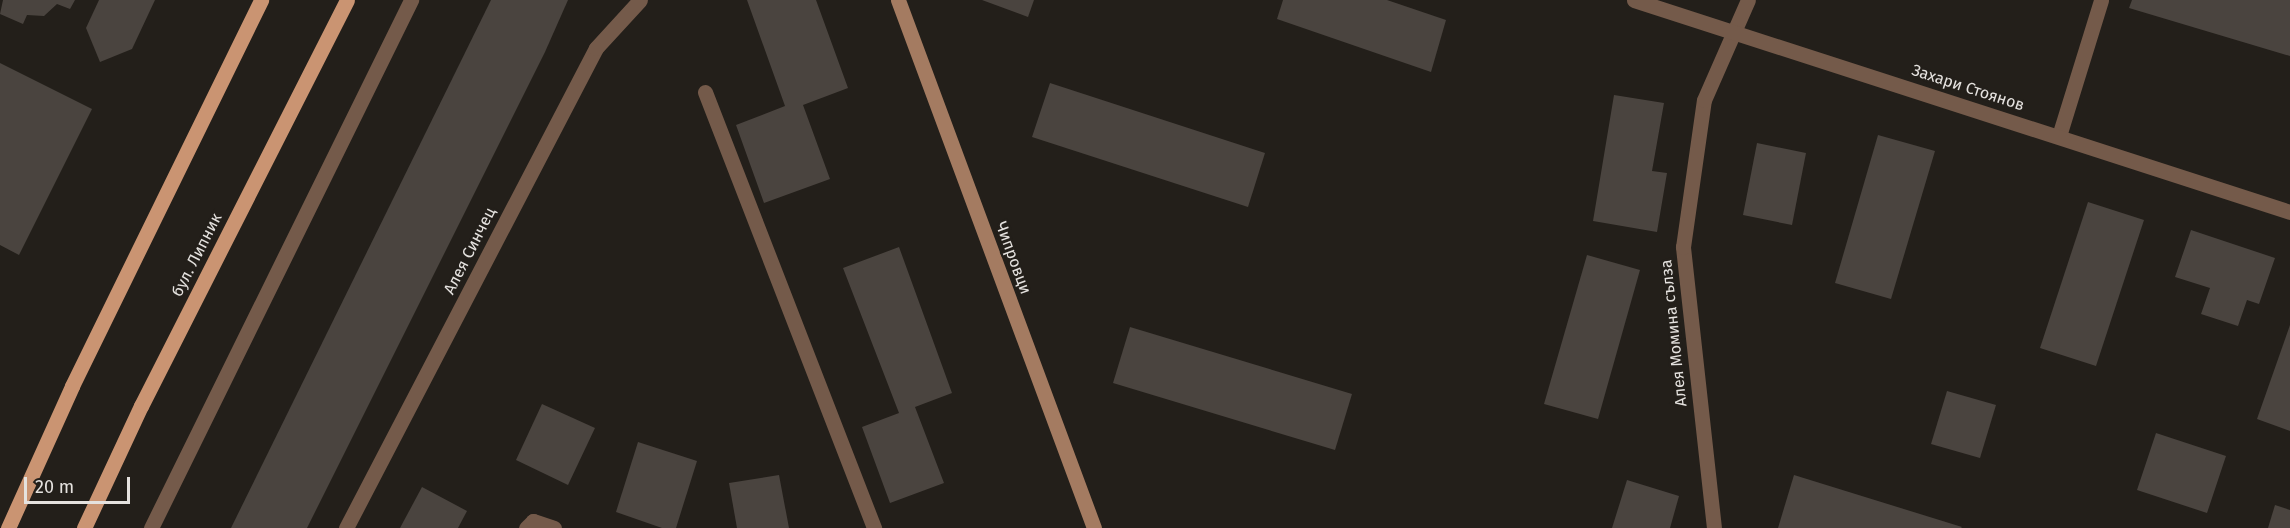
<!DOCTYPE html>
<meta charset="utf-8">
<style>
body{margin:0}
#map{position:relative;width:2290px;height:528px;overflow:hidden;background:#231f1a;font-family:"Fira Sans",sans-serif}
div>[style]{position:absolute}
.building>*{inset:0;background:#4a443f}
.service>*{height:15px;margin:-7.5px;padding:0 7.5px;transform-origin:7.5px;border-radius:7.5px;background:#745a4a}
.minor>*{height:15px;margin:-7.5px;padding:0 7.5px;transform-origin:7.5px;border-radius:7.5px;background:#745a4a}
.tertiary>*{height:15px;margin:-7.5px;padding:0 7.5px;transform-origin:7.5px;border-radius:7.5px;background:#745a4a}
.secondary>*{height:15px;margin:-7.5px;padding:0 7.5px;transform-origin:7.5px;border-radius:7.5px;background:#a47b61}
.primary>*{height:15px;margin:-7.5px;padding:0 7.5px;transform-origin:7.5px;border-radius:7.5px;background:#ca9472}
span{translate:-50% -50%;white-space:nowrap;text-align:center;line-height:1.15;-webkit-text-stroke:4.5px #231f1a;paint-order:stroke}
.street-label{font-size:16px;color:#e5e2df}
.scale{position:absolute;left:24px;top:477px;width:106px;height:27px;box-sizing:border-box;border:3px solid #e5e2df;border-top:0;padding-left:8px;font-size:18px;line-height:21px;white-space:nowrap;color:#e5e2df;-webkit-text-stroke:4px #231f1a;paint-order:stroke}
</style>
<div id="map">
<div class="building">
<div style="clip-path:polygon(3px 0,75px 0,70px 9px,57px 4px,44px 16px,27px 15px,23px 24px,0 14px)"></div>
<div style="clip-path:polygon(99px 0,155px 0,132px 49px,100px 62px,86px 28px)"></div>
<div style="clip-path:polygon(491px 0,568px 0,545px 52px,307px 528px,231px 528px)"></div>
<div style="clip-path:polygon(747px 0,816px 0,848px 88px,803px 105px,830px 179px,764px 203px,736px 125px,785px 106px)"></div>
<div style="clip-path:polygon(982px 0,1034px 0,1028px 17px)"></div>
<div style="clip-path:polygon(1283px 0,1387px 0,1446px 20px,1431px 72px,1277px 19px)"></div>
<div style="clip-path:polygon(2132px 0,2290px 0,2290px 56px,2129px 8px)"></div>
<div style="clip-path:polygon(0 63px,92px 109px,19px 255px,0 245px)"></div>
<div style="clip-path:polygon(1050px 83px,1265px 153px,1248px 207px,1032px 137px)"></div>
<div style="clip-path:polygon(1614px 95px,1664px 103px,1652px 171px,1667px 173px,1657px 232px,1593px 221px)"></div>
<div style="clip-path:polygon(1878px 135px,1935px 151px,1891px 299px,1835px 283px)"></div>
<div style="clip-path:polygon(1757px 143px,1806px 153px,1792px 225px,1743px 215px)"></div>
<div style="clip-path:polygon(2088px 202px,2144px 220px,2096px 366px,2040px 348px)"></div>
<div style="clip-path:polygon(2191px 230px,2275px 258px,2259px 304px,2247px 300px,2238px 326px,2201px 314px,2210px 288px,2175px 277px)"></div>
<div style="clip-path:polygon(899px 247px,952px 393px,915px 407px,944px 483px,890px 503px,862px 427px,899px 413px,843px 268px)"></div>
<div style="clip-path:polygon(1587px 255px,1640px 270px,1598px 419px,1544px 404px)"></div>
<div style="clip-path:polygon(2290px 325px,2290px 431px,2257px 419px)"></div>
<div style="clip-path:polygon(1130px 327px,1352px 394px,1335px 450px,1113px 383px)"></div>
<div style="clip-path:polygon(1947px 391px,1996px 405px,1980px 458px,1931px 444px)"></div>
<div style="clip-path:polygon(542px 404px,595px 428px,568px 485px,516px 460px)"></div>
<div style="clip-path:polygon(2156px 433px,2226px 456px,2207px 513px,2137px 490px)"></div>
<div style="clip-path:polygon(638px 442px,697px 461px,676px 528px,662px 528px,616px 512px)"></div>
<div style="clip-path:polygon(779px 475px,789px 528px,737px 528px,729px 483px)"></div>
<div style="clip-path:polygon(1794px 475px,1962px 527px,1961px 528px,1778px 528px)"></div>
<div style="clip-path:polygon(1627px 480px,1679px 496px,1670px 528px,1612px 528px)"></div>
<div style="clip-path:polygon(422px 487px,467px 511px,458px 528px,400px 528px)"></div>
<div style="clip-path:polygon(2275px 505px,2290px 510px,2290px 528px,2268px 528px)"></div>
</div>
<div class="service">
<div style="left:346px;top:528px;width:541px;rotate:-62.49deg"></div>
<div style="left:596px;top:48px;width:65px;rotate:-47.5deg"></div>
</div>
<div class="minor">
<div style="left:705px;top:92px;width:468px;rotate:68.8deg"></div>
<div style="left:2059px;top:136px;width:142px;rotate:-72.8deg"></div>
<div style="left:151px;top:528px;width:589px;rotate:-63.78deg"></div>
<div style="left:526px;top:528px;width:10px;rotate:-45deg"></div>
<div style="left:533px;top:521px;width:22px;rotate:18deg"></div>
<div style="left:1714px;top:528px;width:283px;rotate:-96.3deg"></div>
<div style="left:1683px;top:247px;width:148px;rotate:-81.9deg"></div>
<div style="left:1704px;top:100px;width:109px;rotate:-66.3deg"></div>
</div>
<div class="tertiary">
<div style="left:1634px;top:0;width:689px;rotate:17.91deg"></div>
</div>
<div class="secondary">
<div style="left:898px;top:0;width:563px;rotate:69.63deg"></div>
</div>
<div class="primary">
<div style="left:8px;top:528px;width:156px;rotate:-65.7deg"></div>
<div style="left:72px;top:386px;width:430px;rotate:-63.9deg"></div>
<div style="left:84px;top:528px;width:135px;rotate:-65deg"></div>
<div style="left:141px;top:406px;width:455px;rotate:-63.1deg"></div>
</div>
<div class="street-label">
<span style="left:1968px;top:88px;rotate:18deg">Захари Стоянов</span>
<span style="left:470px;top:251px;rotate:-63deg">Алея Синчец</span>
<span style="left:197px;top:255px;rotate:-63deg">бул. Липник</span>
<span style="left:1013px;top:258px;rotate:70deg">Чипровци</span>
<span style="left:1674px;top:333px;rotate:-96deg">Алея Момина сълза</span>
</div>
<div class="scale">20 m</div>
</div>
